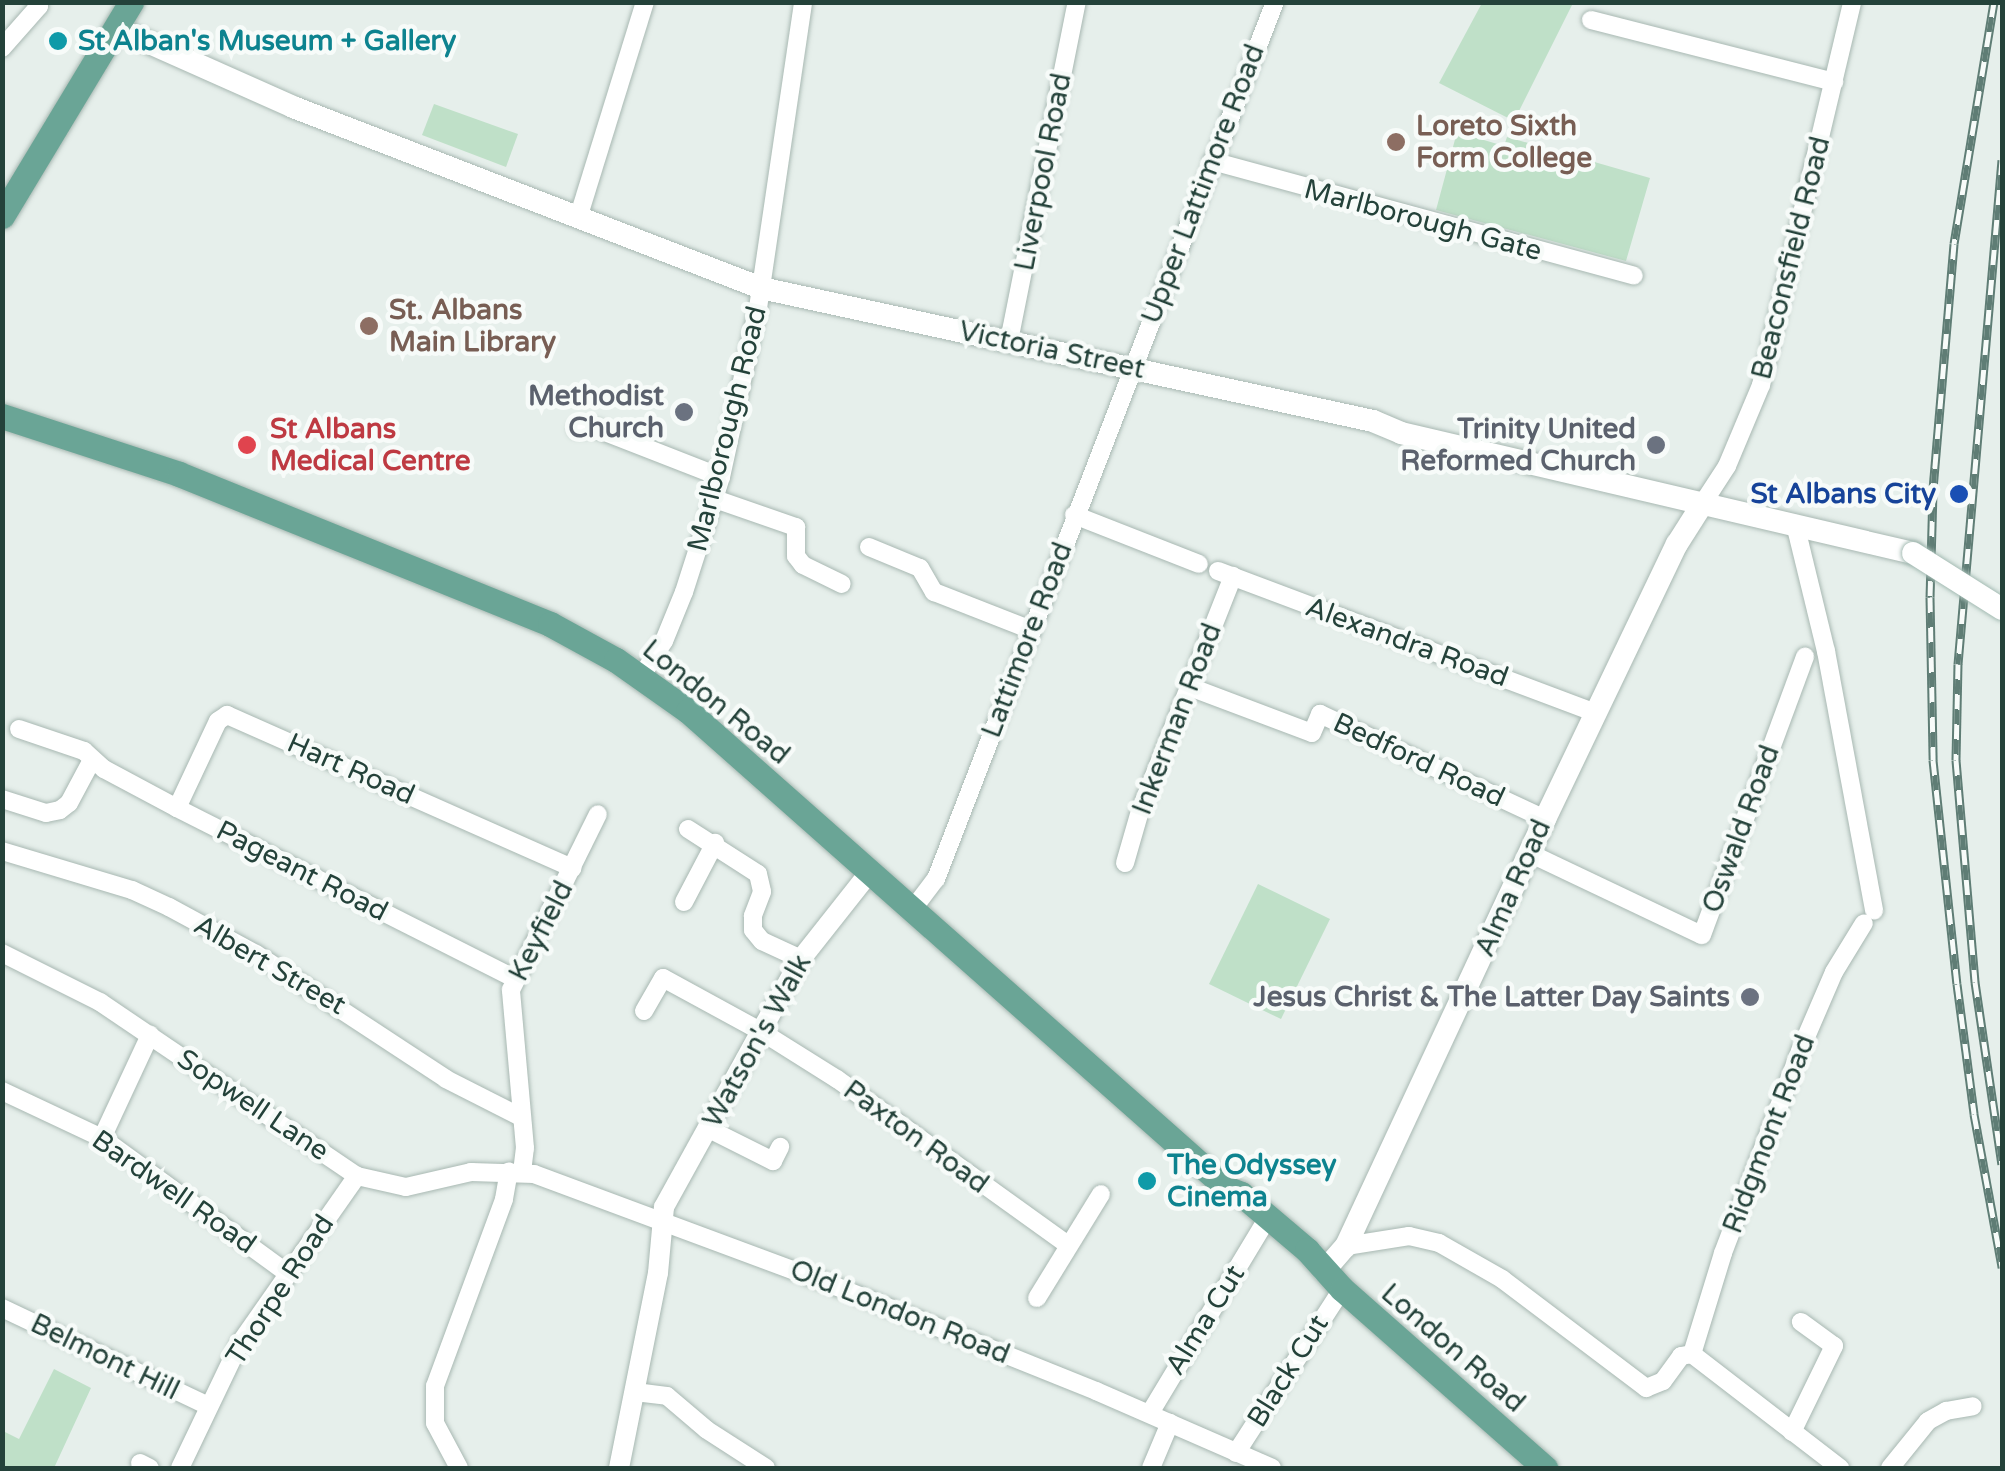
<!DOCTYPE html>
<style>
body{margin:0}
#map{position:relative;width:2005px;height:1471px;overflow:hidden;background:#e6efeb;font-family:"Varela Round",sans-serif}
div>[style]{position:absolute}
.green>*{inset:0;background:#bfe0c8}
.roads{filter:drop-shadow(0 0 2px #a8b8b2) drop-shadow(0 0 2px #a8b8b2)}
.minor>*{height:18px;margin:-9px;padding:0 9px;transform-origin:9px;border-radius:9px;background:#fff}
.tertiary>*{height:20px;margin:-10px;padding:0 10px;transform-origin:10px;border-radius:10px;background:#fff}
.secondary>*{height:22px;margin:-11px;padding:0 11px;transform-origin:11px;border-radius:11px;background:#fff}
.primary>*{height:25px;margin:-12.5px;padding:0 12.5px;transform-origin:12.5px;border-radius:12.5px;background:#6aa596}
.rail>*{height:9px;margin-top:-4.5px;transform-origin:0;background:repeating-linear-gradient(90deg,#f7fbf9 0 15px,#5f7d75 0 30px);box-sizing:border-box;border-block:2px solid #5f7d75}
.bridges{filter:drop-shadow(0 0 2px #a4bbb3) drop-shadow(0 0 2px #a4bbb3)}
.secondary-bridge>*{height:22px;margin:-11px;padding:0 11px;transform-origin:11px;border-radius:11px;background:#fff}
.dots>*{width:28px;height:28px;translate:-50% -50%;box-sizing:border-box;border:5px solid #f7fbf9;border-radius:50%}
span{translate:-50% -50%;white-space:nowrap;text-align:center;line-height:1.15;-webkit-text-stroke:9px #f7fbf9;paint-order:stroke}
.culture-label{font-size:28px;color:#0d838f;font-weight:700}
.left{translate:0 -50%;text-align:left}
.education-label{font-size:28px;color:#785e54;font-weight:700}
.street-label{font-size:28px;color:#24423a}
.worship-label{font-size:28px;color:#5b616d;font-weight:700}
.right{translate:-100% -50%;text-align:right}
.health-label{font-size:28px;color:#be3a42;font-weight:700}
.transit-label{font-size:28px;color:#164399;font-weight:700}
.frame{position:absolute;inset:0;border:5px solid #24423a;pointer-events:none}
</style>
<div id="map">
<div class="green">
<div style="clip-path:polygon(1482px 3px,1573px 3px,1514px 121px,1439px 83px)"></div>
<div style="clip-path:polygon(434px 104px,518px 134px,506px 167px,422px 135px)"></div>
<div style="clip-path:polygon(1457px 132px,1504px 146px,1507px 137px,1650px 178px,1626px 261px,1436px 210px)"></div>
<div style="clip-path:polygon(1258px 884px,1330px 919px,1281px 1019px,1209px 984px)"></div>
<div style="clip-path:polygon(54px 1369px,91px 1388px,54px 1468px,3px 1468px,3px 1431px,19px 1439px)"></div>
</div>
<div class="roads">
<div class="minor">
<div style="left:1591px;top:20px;width:251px;rotate:14.3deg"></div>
<div style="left:2px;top:48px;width:56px;rotate:-48.6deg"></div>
<div style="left:39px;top:6px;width:5px;rotate:-127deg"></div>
<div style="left:1212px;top:161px;width:437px;rotate:15.2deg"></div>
<div style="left:579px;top:215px;width:223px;rotate:-72.8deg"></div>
<div style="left:1009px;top:341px;width:346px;rotate:-78.7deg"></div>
<div style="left:577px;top:429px;width:18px;rotate:-3deg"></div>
<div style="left:595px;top:428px;width:135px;rotate:21.3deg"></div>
<div style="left:715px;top:499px;width:86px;rotate:19.1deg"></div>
<div style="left:796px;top:527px;width:29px;rotate:90deg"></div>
<div style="left:796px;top:556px;width:11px;rotate:52deg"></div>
<div style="left:803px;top:565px;width:43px;rotate:26deg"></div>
<div style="left:1703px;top:503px;width:44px;rotate:-57deg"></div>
<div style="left:1727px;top:466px;width:88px;rotate:-67.2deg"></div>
<div style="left:1761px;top:385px;width:394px;rotate:-76.6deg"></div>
<div style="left:1074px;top:515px;width:134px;rotate:21.4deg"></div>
<div style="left:1795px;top:524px;width:131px;rotate:76.3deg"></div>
<div style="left:1826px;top:651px;width:264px;rotate:79.5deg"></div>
<div style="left:869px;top:547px;width:55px;rotate:22.4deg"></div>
<div style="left:920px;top:568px;width:28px;rotate:60deg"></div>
<div style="left:934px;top:592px;width:104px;rotate:21.4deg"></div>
<div style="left:1218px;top:571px;width:404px;rotate:20.6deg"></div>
<div style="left:641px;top:677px;width:43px;rotate:-57.4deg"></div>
<div style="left:664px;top:641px;width:53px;rotate:-67.8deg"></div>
<div style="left:684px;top:592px;width:121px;rotate:-72.2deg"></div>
<div style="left:721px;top:477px;width:173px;rotate:-77.7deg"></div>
<div style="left:758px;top:308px;width:309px;rotate:-81.6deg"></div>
<div style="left:1190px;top:687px;width:130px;rotate:20.7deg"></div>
<div style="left:1312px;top:733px;width:21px;rotate:-67deg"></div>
<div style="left:1320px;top:714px;width:248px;rotate:25deg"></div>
<div style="left:19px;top:729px;width:69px;rotate:18.7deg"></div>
<div style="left:84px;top:751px;width:27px;rotate:42deg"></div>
<div style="left:104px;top:769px;width:83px;rotate:28.1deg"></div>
<div style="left:177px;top:808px;width:377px;rotate:26.8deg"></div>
<div style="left:2px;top:799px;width:46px;rotate:17.7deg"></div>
<div style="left:46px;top:813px;width:14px;rotate:-12deg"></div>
<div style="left:60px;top:810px;width:11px;rotate:-38deg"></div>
<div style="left:69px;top:803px;width:49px;rotate:-61.9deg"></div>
<div style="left:177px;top:808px;width:96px;rotate:-64.8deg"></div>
<div style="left:218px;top:721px;width:11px;rotate:-34deg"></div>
<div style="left:227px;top:715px;width:378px;rotate:23.9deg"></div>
<div style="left:688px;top:829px;width:83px;rotate:32.7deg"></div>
<div style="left:758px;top:874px;width:18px;rotate:77deg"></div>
<div style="left:762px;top:892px;width:26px;rotate:111deg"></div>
<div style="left:753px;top:916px;width:14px;rotate:90deg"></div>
<div style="left:753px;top:930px;width:14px;rotate:51deg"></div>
<div style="left:762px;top:941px;width:43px;rotate:24.8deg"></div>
<div style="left:2px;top:851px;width:136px;rotate:16.7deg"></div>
<div style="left:132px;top:890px;width:41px;rotate:24.7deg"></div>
<div style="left:169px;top:907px;width:99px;rotate:28.4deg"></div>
<div style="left:256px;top:954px;width:227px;rotate:33.3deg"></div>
<div style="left:446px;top:1079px;width:82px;rotate:26.9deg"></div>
<div style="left:1529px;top:853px;width:191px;rotate:25.4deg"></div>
<div style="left:1702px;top:935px;width:297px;rotate:-69.7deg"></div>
<div style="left:1125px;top:863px;width:54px;rotate:-73.9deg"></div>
<div style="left:1140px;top:811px;width:253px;rotate:-68.4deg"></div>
<div style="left:684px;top:902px;width:67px;rotate:-62.3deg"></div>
<div style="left:913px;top:909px;width:38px;rotate:-53deg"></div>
<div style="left:936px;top:879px;width:940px;rotate:-68.87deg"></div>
<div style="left:2px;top:953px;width:110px;rotate:26.6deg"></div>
<div style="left:100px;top:1002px;width:310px;rotate:34.1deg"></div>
<div style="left:357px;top:1176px;width:50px;rotate:12.7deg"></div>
<div style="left:406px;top:1187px;width:67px;rotate:-13deg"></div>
<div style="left:471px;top:1172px;width:63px;rotate:1.8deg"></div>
<div style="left:534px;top:1174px;width:310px;rotate:20.4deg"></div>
<div style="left:825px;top:1282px;width:292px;rotate:21.9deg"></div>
<div style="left:1096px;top:1391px;width:192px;rotate:23.6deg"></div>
<div style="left:644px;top:1011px;width:38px;rotate:-60deg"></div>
<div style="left:663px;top:978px;width:113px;rotate:28.6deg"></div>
<div style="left:762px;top:1032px;width:89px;rotate:32.1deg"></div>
<div style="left:837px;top:1079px;width:284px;rotate:35.7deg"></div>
<div style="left:2px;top:1091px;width:110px;rotate:25.2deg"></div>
<div style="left:102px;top:1138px;width:229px;rotate:36.1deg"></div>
<div style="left:707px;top:1128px;width:74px;rotate:26.6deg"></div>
<div style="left:773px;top:1161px;width:16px;rotate:-63deg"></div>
<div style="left:102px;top:1138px;width:114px;rotate:-65deg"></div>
<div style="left:522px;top:1172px;width:24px;rotate:-83deg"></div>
<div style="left:525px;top:1148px;width:159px;rotate:-95.1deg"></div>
<div style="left:511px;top:990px;width:196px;rotate:-63.7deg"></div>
<div style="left:1346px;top:1246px;width:64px;rotate:-9deg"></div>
<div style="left:1409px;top:1236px;width:31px;rotate:13deg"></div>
<div style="left:1439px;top:1243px;width:73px;rotate:29.7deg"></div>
<div style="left:1502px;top:1279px;width:181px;rotate:37.1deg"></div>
<div style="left:1646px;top:1388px;width:18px;rotate:-22deg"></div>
<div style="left:1663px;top:1381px;width:31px;rotate:-54deg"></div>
<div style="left:1681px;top:1356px;width:11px;rotate:-10deg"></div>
<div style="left:1037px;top:1298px;width:122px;rotate:-58.4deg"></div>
<div style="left:2px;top:1308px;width:228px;rotate:25.4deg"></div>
<div style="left:1692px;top:1354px;width:106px;rotate:-72.9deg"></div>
<div style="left:1723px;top:1253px;width:216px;rotate:-69.1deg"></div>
<div style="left:1800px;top:1051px;width:86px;rotate:-66.7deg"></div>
<div style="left:1834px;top:972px;width:57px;rotate:-58.5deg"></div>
<div style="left:1692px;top:1354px;width:187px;rotate:37.6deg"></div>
<div style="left:635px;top:1392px;width:32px;rotate:7deg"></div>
<div style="left:667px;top:1396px;width:52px;rotate:40.4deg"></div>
<div style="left:707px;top:1430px;width:70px;rotate:32.8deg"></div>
<div style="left:1150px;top:1413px;width:217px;rotate:-58.9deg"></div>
<div style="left:1792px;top:1432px;width:96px;rotate:-64deg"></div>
<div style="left:1834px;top:1346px;width:41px;rotate:-144deg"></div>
<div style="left:1236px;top:1453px;width:195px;rotate:-57.1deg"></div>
<div style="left:140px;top:1463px;width:11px;rotate:27deg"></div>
<div style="left:180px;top:1468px;width:139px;rotate:-64.4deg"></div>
<div style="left:240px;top:1343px;width:204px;rotate:-55deg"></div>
<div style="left:459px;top:1468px;width:51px;rotate:-118.1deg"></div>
<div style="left:435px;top:1423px;width:37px;rotate:-90deg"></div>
<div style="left:435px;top:1386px;width:199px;rotate:-69.7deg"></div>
<div style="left:504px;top:1199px;width:28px;rotate:-80deg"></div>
<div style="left:1151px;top:1468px;width:49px;rotate:-67.1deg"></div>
<div style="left:1890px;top:1468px;width:60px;rotate:-51deg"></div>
<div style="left:1928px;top:1421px;width:21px;rotate:-29deg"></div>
<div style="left:1946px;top:1411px;width:27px;rotate:-10deg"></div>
</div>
<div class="tertiary">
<div style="left:619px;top:1468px;width:199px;rotate:-78.7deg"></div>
<div style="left:658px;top:1273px;width:66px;rotate:-84.8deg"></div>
<div style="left:664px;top:1207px;width:283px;rotate:-61.1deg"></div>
<div style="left:801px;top:959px;width:110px;rotate:-51.7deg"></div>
</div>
<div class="secondary">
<div style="left:118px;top:29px;width:192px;rotate:24deg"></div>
<div style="left:293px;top:107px;width:502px;rotate:21.14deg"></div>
<div style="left:761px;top:288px;width:626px;rotate:12.26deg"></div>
<div style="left:1373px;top:421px;width:30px;rotate:23deg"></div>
<div style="left:1401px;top:433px;width:526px;rotate:13.19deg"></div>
<div style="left:1324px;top:1271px;width:33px;rotate:-49deg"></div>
<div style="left:1346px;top:1246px;width:471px;rotate:-65deg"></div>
<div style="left:1545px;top:819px;width:305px;rotate:-64.4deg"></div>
<div style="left:1677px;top:544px;width:49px;rotate:-57.6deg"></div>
</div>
<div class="primary">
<div style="left:2px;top:216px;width:250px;rotate:-58.9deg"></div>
<div style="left:2px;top:416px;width:186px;rotate:18.1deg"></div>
<div style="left:179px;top:474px;width:400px;rotate:22deg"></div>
<div style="left:550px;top:624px;width:75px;rotate:28.6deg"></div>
<div style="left:616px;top:660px;width:88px;rotate:35.3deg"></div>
<div style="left:688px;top:711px;width:721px;rotate:41.51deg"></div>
<div style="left:1228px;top:1189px;width:14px;rotate:21deg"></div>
<div style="left:1241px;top:1194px;width:87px;rotate:40.3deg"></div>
<div style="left:1307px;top:1250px;width:52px;rotate:48.1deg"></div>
<div style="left:1342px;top:1289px;width:271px;rotate:41.4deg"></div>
</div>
</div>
<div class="rail">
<div style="left:1994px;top:2px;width:245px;rotate:99.4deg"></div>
<div style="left:1954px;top:244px;width:248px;rotate:94.9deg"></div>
<div style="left:1933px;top:491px;width:106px;rotate:91.6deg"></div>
<div style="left:1930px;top:597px;width:163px;rotate:88.9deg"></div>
<div style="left:1933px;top:760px;width:225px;rotate:83.9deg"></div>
<div style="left:1957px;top:984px;width:131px;rotate:82.5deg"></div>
<div style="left:1974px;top:1114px;width:156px;rotate:79.6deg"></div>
<div style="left:2002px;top:160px;width:506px;rotate:94.99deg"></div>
<div style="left:1958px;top:664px;width:96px;rotate:91.2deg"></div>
<div style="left:1956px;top:760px;width:223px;rotate:85.1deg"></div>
<div style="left:1975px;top:982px;width:184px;rotate:81.6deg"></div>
</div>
<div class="bridges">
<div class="secondary-bridge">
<div style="left:1913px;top:553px;width:105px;rotate:32.2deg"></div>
</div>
</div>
<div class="dots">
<div style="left:58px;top:41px;background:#0f9aa8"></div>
<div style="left:1396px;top:142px;background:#8d6e63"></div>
<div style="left:369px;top:326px;background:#8d6e63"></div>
<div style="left:684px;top:412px;background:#6b7280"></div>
<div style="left:247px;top:445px;background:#e0444e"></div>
<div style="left:1656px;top:445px;background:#6b7280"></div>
<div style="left:1959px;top:494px;background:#1a4fb4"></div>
<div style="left:1750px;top:997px;background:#6b7280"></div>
<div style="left:1147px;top:1181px;background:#0f9aa8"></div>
</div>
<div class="culture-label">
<span class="left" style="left:78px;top:41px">St Alban's Museum + Gallery</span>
<span class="left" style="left:1167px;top:1181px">The Odyssey<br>Cinema</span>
</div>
<div class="education-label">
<span class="left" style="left:1416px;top:142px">Loreto Sixth<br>Form College</span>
<span class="left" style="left:389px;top:326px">St. Albans<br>Main Library</span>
</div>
<div class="street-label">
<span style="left:1043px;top:172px;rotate:-79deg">Liverpool Road</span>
<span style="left:1203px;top:184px;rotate:-69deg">Upper Lattimore Road</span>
<span style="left:1423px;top:220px;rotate:15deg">Marlborough Gate</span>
<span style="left:1791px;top:258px;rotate:-76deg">Beaconsfield Road</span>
<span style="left:1052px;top:350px;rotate:12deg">Victoria Street</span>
<span style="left:727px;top:429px;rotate:-76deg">Marlborough Road</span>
<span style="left:1027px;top:640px;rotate:-69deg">Lattimore Road</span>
<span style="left:1407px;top:642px;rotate:20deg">Alexandra Road</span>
<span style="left:716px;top:702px;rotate:39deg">London Road</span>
<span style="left:1177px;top:719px;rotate:-69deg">Inkerman Road</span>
<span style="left:1419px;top:760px;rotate:25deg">Bedford Road</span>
<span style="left:351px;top:769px;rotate:24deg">Hart Road</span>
<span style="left:1741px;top:829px;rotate:-70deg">Oswald Road</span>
<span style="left:302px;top:871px;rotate:27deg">Pageant Road</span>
<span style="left:1513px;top:888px;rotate:-66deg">Alma Road</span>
<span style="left:541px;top:931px;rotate:-63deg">Keyfield</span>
<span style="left:270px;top:965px;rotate:30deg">Albert Street</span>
<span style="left:757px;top:1041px;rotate:-61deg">Watson's Walk</span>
<span style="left:253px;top:1105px;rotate:34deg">Sopwell Lane</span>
<span style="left:1769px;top:1134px;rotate:-69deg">Ridgmont Road</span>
<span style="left:916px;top:1137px;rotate:36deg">Paxton Road</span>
<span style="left:174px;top:1192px;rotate:35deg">Bardwell Road</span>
<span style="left:280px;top:1290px;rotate:-57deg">Thorpe Road</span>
<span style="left:900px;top:1312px;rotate:22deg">Old London Road</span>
<span style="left:1205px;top:1320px;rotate:-58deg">Alma Cut</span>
<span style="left:1453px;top:1348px;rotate:41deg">London Road</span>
<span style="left:105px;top:1357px;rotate:26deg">Belmont Hill</span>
<span style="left:1288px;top:1371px;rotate:-58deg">Black Cut</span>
</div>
<div class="worship-label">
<span class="right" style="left:664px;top:412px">Methodist<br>Church</span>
<span class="right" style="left:1636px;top:445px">Trinity United<br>Reformed Church</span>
<span class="right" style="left:1730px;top:997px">Jesus Christ &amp; The Latter Day Saints</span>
</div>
<div class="health-label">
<span class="left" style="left:270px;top:445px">St Albans<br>Medical Centre</span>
</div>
<div class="transit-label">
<span class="right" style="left:1936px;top:494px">St Albans City</span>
</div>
<div class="frame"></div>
</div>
